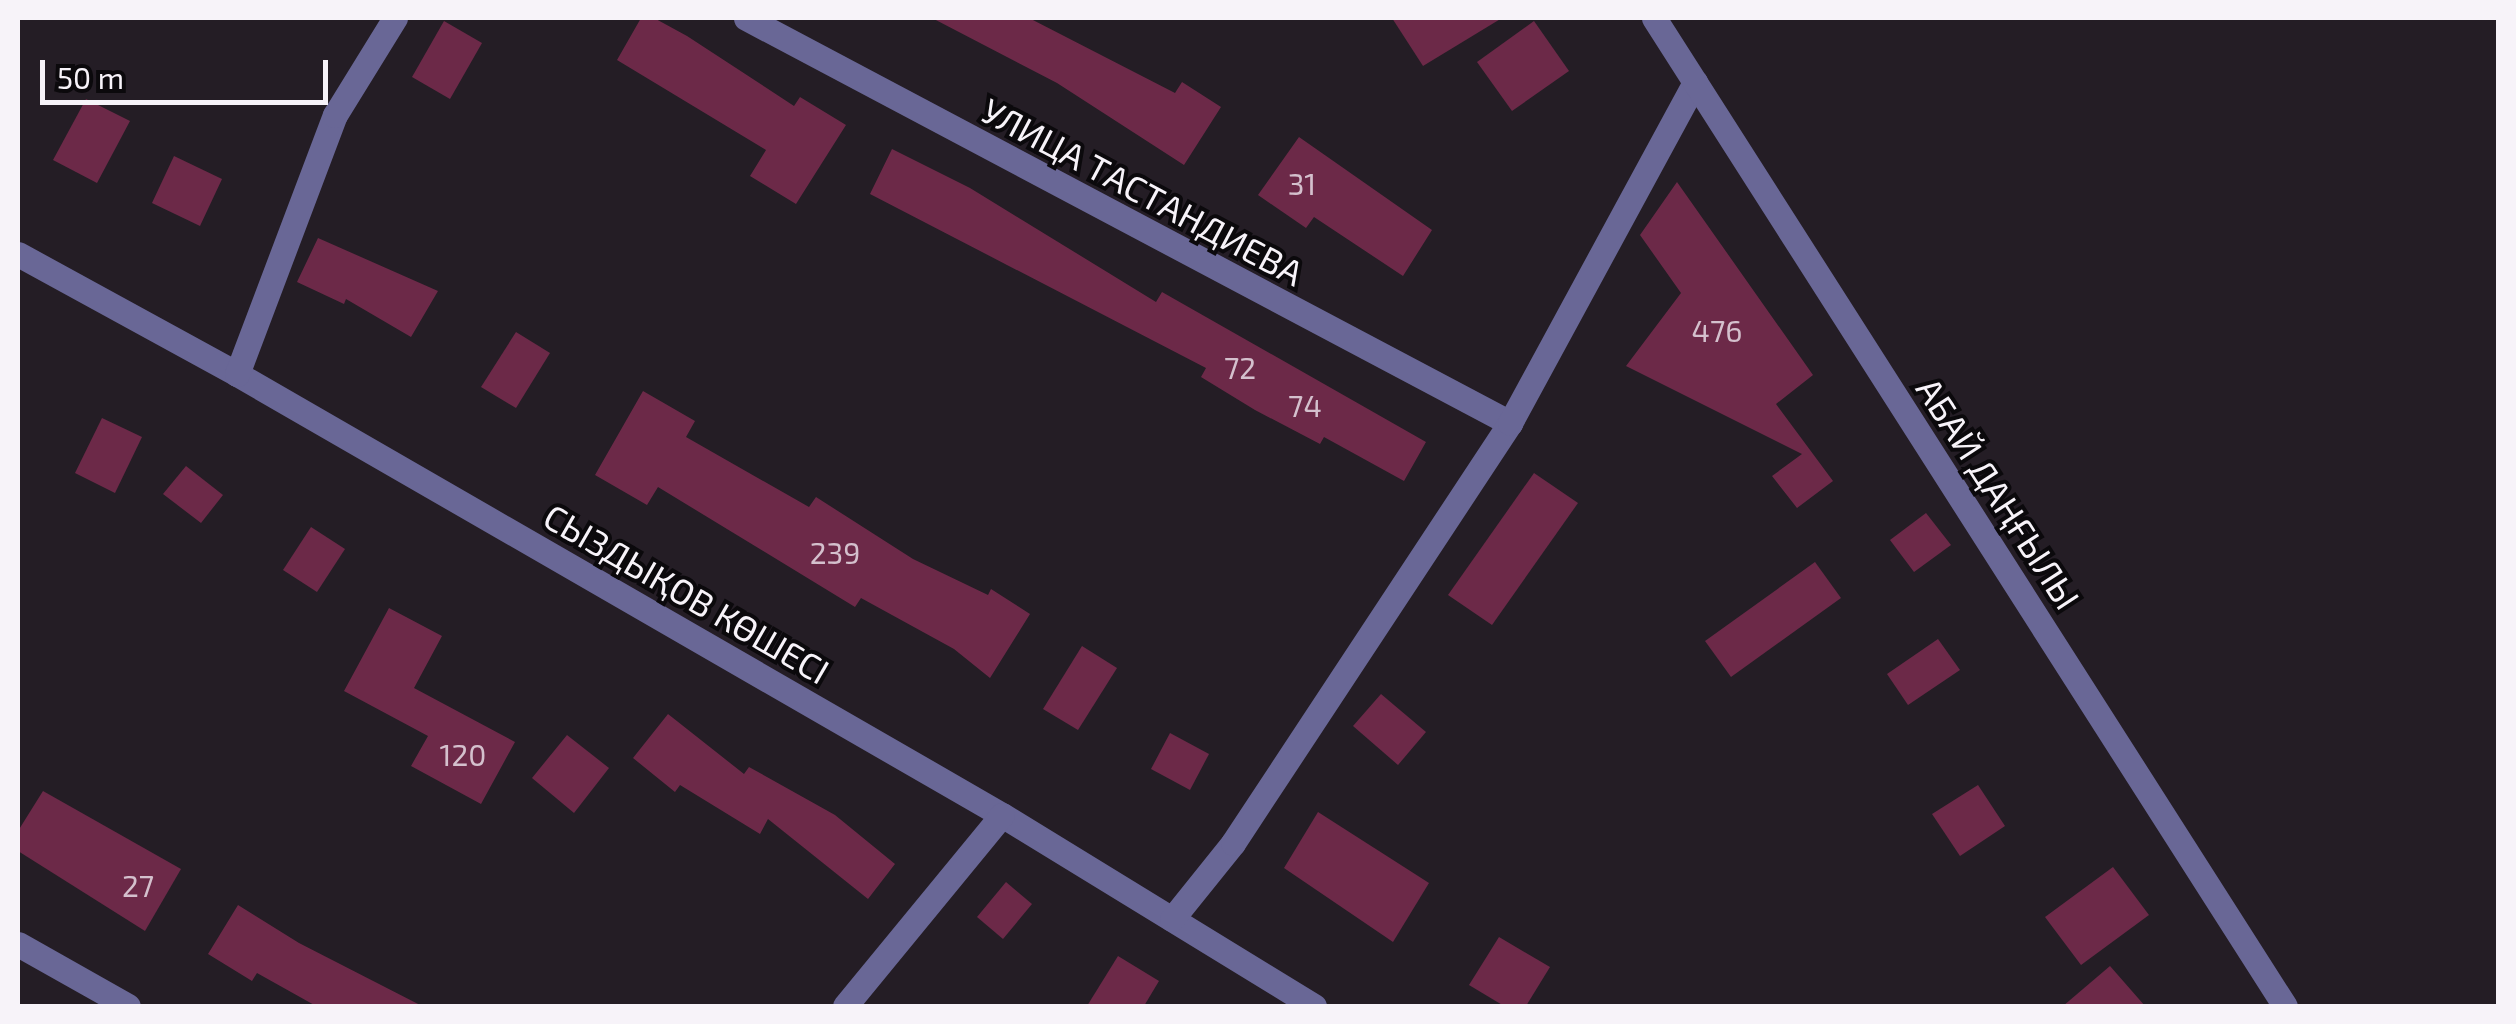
<!DOCTYPE html>
<meta charset="utf-8">
<style>
body{margin:0}
#map{position:relative;width:2516px;height:1024px;overflow:hidden;background:#241d25;font-family:"Exo 2",sans-serif}
div>[style]{position:absolute}
.building>*{inset:0;background:#6c2948}
.minor>*{height:25px;margin:-12.5px;padding:0 12.5px;transform-origin:12.5px;border-radius:12.5px;background:#696796}
.tertiary>*{height:25px;margin:-12.5px;padding:0 12.5px;transform-origin:12.5px;border-radius:12.5px;background:#696796}
span{translate:-50% -50%;white-space:nowrap;text-align:center;line-height:1.15;-webkit-text-stroke:8px #0b090c;paint-order:stroke}
.number-label{font-size:30px;color:#d4c0cd}
.number-label span{-webkit-text-stroke-width:0}
.street-label{font-size:35px;color:#f7f3f9}
.frame{position:absolute;inset:0;border:20px solid #f7f3f9;pointer-events:none}
.scale{position:absolute;left:40px;top:60px;width:288px;height:45px;box-sizing:border-box;border:5px solid #f7f3f9;border-top:0;padding-left:12px;font-size:30px;line-height:35px;white-space:nowrap;color:#f7f3f9;-webkit-text-stroke:8px #0b090c;paint-order:stroke}
</style>
<div id="map">
<div class="building">
<div style="clip-path:polygon(641px 18px,654px 18px,687px 36px,794px 106px,800px 97px,846px 125px,796px 204px,750px 176px,766px 150px,617px 60px)"></div>
<div style="clip-path:polygon(932px 18px,1029px 18px,1175px 93px,1182px 82px,1221px 107px,1184px 165px,1057px 83px)"></div>
<div style="clip-path:polygon(1392px 18px,1502px 18px,1423px 66px)"></div>
<div style="clip-path:polygon(444px 21px,482px 43px,450px 99px,412px 77px)"></div>
<div style="clip-path:polygon(1534px 21px,1569px 71px,1512px 111px,1477px 62px)"></div>
<div style="clip-path:polygon(86px 99px,130px 121px,97px 183px,53px 160px)"></div>
<div style="clip-path:polygon(1299px 137px,1432px 230px,1403px 276px,1314px 217px,1306px 228px,1258px 195px)"></div>
<div style="clip-path:polygon(892px 149px,970px 188px,1156px 302px,1162px 292px,1426px 442px,1404px 481px,1324px 437px,1320px 444px,1255px 410px,1201px 377px,1206px 368px,870px 194px)"></div>
<div style="clip-path:polygon(174px 156px,222px 179px,200px 226px,152px 203px)"></div>
<div style="clip-path:polygon(1677px 182px,1813px 375px,1776px 404px,1833px 481px,1797px 508px,1772px 476px,1802px 454px,1626px 366px,1681px 293px,1640px 235px)"></div>
<div style="clip-path:polygon(318px 238px,438px 291px,411px 337px,346px 299px,344px 304px,297px 282px)"></div>
<div style="clip-path:polygon(516px 332px,550px 353px,516px 408px,481px 387px)"></div>
<div style="clip-path:polygon(643px 391px,695px 421px,686px 437px,809px 507px,816px 497px,913px 559px,988px 595px,991px 589px,1030px 614px,990px 678px,954px 649px,861px 598px,855px 607px,658px 487px,647px 505px,595px 475px)"></div>
<div style="clip-path:polygon(102px 418px,142px 437px,115px 493px,75px 473px)"></div>
<div style="clip-path:polygon(186px 466px,223px 495px,201px 523px,163px 494px)"></div>
<div style="clip-path:polygon(1534px 473px,1578px 503px,1492px 625px,1448px 595px)"></div>
<div style="clip-path:polygon(1926px 513px,1951px 545px,1914px 572px,1890px 540px)"></div>
<div style="clip-path:polygon(311px 527px,345px 549px,317px 592px,283px 570px)"></div>
<div style="clip-path:polygon(1815px 562px,1841px 598px,1731px 677px,1705px 641px)"></div>
<div style="clip-path:polygon(389px 608px,442px 636px,414px 688px,515px 742px,481px 804px,411px 766px,428px 736px,344px 691px)"></div>
<div style="clip-path:polygon(1938px 639px,1960px 670px,1908px 705px,1887px 674px)"></div>
<div style="clip-path:polygon(1082px 646px,1117px 668px,1078px 730px,1043px 709px)"></div>
<div style="clip-path:polygon(1381px 694px,1426px 732px,1398px 765px,1353px 726px)"></div>
<div style="clip-path:polygon(668px 714px,744px 774px,749px 767px,835px 815px,895px 864px,868px 899px,768px 819px,760px 834px,680px 785px,675px 792px,633px 758px)"></div>
<div style="clip-path:polygon(1170px 733px,1209px 754px,1190px 790px,1151px 769px)"></div>
<div style="clip-path:polygon(567px 735px,609px 768px,574px 813px,532px 778px)"></div>
<div style="clip-path:polygon(1978px 785px,2005px 826px,1960px 856px,1932px 814px)"></div>
<div style="clip-path:polygon(43px 791px,181px 869px,145px 931px,18px 851px,18px 831px)"></div>
<div style="clip-path:polygon(1318px 812px,1429px 883px,1393px 942px,1284px 868px)"></div>
<div style="clip-path:polygon(2113px 867px,2149px 915px,2081px 965px,2045px 917px)"></div>
<div style="clip-path:polygon(1006px 882px,1032px 904px,1003px 939px,977px 917px)"></div>
<div style="clip-path:polygon(238px 905px,299px 943px,422px 1006px,316px 1006px,257px 973px,252px 981px,208px 954px)"></div>
<div style="clip-path:polygon(1499px 937px,1550px 967px,1526px 1006px,1504px 1006px,1469px 985px)"></div>
<div style="clip-path:polygon(1118px 956px,1159px 981px,1144px 1006px,1087px 1006px)"></div>
<div style="clip-path:polygon(2110px 966px,2145px 1006px,2063px 1006px)"></div>
</div>
<div class="minor">
<div style="left:746px;top:18px;width:865px;rotate:27.93deg"></div>
<div style="left:18px;top:254px;width:250px;rotate:28.7deg"></div>
<div style="left:237px;top:374px;width:883px;rotate:29.96deg"></div>
<div style="left:1002px;top:815px;width:366px;rotate:31.5deg"></div>
<div style="left:237px;top:374px;width:277px;rotate:-69.3deg"></div>
<div style="left:335px;top:115px;width:114px;rotate:-58.3deg"></div>
<div style="left:1172px;top:919px;width:97px;rotate:-51.2deg"></div>
<div style="left:1233px;top:843px;width:503px;rotate:-56.59deg"></div>
<div style="left:1510px;top:423px;width:388px;rotate:-61.5deg"></div>
<div style="left:18px;top:944px;width:126px;rotate:29.4deg"></div>
<div style="left:845px;top:1006px;width:247px;rotate:-50.6deg"></div>
</div>
<div class="tertiary">
<div style="left:1654px;top:18px;width:1172px;rotate:57.44deg"></div>
</div>
<div class="number-label">
<span style="left:1302px;top:183px">31</span>
<span style="left:1717px;top:330px">476</span>
<span style="left:1240px;top:367px">72</span>
<span style="left:1305px;top:405px">74</span>
<span style="left:835px;top:552px">239</span>
<span style="left:463px;top:754px">120</span>
<span style="left:138px;top:885px">27</span>
</div>
<div class="street-label">
<span style="left:1143px;top:191px;rotate:28deg">УЛИЦА ТАСТАНДИЕВА</span>
<span style="left:1999px;top:493px;rotate:57deg">АБАЙ ДАҢҒЫЛЫ</span>
<span style="left:687px;top:593px;rotate:30deg">СЫЗДЫҚОВ КӨШЕСІ</span>
</div>
<div class="frame"></div>
<div class="scale">50 m</div>
</div>
